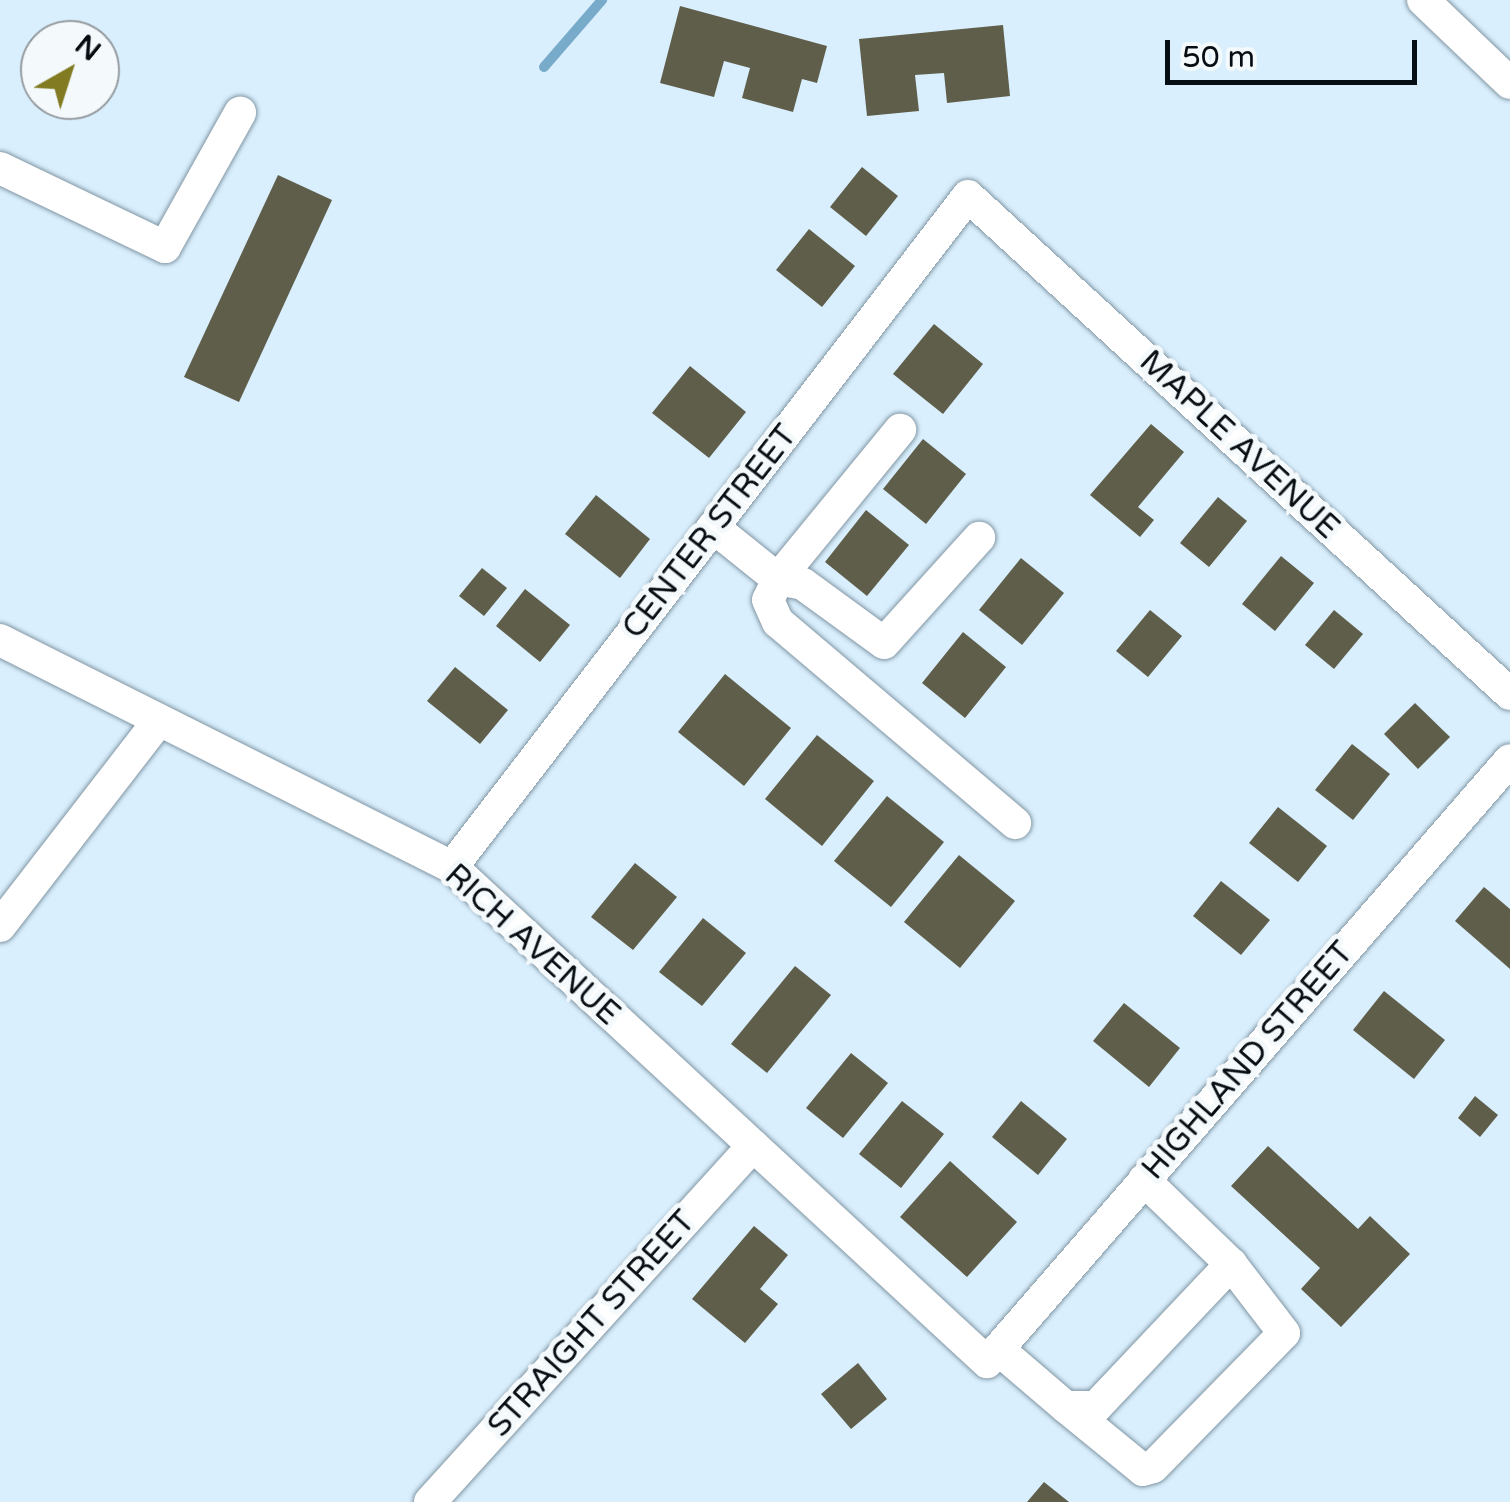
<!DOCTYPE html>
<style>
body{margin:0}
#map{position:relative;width:1510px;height:1502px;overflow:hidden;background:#d9effd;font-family:"Varela Round",sans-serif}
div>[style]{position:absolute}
.stream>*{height:10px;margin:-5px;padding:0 5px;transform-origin:5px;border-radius:5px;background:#78abca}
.building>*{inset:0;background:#5f5e4a}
.roads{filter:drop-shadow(0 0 2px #8296a4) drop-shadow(0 0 2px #8296a4)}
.minor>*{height:32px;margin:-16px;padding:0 16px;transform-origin:16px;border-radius:16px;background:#fff}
span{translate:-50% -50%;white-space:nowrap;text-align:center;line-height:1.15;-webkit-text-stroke:10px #f4f9fc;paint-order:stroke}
.street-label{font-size:32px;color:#070e13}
.north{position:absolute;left:20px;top:20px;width:100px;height:100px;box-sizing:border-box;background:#f4f9fc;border:2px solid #959b9f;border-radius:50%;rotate:39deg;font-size:28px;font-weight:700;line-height:40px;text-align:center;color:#070e13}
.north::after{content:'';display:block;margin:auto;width:35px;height:45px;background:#827b21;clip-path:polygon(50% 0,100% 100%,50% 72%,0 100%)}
.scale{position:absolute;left:1165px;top:40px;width:252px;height:45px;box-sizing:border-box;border:5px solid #070e13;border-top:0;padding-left:12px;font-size:30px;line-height:35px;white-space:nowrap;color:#070e13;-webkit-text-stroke:8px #f4f9fc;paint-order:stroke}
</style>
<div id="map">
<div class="stream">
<div style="left:544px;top:67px;width:89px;rotate:-49.1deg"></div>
</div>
<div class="building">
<div style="clip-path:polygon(680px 6px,827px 46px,817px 83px,802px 79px,793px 112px,742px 98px,750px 68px,724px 61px,714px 97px,660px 83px)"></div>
<div style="clip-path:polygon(1003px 25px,1010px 96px,947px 103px,944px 73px,915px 75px,919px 111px,867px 116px,859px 39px)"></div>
<div style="clip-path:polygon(862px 167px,898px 196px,866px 236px,830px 207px)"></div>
<div style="clip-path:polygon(278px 175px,332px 200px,239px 402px,184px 377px)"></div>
<div style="clip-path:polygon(809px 229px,855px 266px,822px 307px,776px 270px)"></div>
<div style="clip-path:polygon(934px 324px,983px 364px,943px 414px,893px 374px)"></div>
<div style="clip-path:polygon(690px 366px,746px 412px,709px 458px,652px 413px)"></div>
<div style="clip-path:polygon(1151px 424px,1184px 452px,1138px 507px,1154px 520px,1140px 537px,1090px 495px)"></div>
<div style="clip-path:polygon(923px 439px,966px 474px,926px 524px,883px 489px)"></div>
<div style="clip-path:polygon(596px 495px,650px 539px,620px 578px,565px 534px)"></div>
<div style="clip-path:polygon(1218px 497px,1247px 521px,1209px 567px,1180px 543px)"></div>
<div style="clip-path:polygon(866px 510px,909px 545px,867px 596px,825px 562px)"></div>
<div style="clip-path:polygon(1281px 556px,1314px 583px,1275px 631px,1242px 604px)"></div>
<div style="clip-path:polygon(1021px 558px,1064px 593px,1022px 645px,979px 610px)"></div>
<div style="clip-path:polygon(482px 568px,507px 588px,484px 616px,459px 596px)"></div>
<div style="clip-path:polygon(525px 589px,570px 625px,540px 662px,496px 626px)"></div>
<div style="clip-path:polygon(1150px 610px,1182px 636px,1148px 677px,1116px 651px)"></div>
<div style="clip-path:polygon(1334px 610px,1363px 634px,1334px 669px,1305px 645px)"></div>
<div style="clip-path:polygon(963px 632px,1006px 667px,965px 718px,922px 683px)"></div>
<div style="clip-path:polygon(455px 667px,508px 710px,480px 744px,427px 701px)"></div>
<div style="clip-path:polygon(725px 674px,791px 728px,744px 786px,678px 732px)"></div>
<div style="clip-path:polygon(1415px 703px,1450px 737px,1418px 769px,1384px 734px)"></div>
<div style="clip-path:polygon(817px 735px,874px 781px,822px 846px,765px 799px)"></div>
<div style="clip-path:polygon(1352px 744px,1390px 774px,1353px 820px,1315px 790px)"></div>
<div style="clip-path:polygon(887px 796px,944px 842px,891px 907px,834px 861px)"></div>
<div style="clip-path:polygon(1278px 807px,1327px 846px,1298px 882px,1249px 843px)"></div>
<div style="clip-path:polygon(959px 855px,1015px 901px,960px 968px,904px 922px)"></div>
<div style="clip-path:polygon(635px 863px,677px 897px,633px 950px,591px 917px)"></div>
<div style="clip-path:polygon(1221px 881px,1270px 920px,1241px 955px,1193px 916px)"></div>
<div style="clip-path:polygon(1484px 887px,1510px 909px,1510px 969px,1455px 921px)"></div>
<div style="clip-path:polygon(703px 918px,746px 953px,702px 1006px,659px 972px)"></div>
<div style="clip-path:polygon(795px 966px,831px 995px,767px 1073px,731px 1044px)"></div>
<div style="clip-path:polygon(1384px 991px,1445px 1040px,1414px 1079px,1353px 1030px)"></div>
<div style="clip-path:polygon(1124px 1003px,1180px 1048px,1149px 1087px,1093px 1041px)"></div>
<div style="clip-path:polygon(851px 1053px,888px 1083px,843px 1138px,806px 1108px)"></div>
<div style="clip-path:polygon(1475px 1096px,1498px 1115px,1480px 1137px,1458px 1118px)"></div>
<div style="clip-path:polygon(902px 1101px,944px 1134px,901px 1188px,859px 1154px)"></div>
<div style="clip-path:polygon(1021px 1101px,1067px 1139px,1038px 1175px,992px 1137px)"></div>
<div style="clip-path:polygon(1268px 1146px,1358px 1229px,1370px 1216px,1410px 1254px,1341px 1327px,1301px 1289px,1320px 1268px,1231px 1186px)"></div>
<div style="clip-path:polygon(950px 1161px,1017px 1222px,967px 1277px,900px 1217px)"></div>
<div style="clip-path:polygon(754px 1226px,788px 1255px,760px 1289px,778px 1304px,745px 1343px,692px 1299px)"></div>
<div style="clip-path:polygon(858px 1363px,887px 1399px,851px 1429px,821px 1394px)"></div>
<div style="clip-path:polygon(1044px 1482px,1069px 1502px,1027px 1502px)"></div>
</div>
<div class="roads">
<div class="minor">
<div style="left:1423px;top:0;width:120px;rotate:43.7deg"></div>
<div style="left:0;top:168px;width:183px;rotate:25.6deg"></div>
<div style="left:165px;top:247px;width:154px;rotate:-60.8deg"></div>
<div style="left:713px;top:527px;width:83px;rotate:38.7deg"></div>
<div style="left:778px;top:579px;width:23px;rotate:115deg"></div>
<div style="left:768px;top:600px;width:24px;rotate:66deg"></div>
<div style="left:778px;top:622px;width:311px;rotate:40.3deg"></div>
<div style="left:778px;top:579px;width:25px;rotate:11deg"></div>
<div style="left:803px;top:584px;width:100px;rotate:36.1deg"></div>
<div style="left:884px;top:643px;width:142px;rotate:-47.9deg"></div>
<div style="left:778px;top:579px;width:193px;rotate:-50.7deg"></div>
<div style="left:0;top:640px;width:506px;rotate:26.67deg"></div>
<div style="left:452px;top:867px;width:729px;rotate:42.78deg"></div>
<div style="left:987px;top:1362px;width:797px;rotate:-49.02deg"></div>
<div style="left:452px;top:867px;width:846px;rotate:-52.44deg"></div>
<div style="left:968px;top:196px;width:736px;rotate:42.58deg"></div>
<div style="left:0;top:926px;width:260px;rotate:-52.3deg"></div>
<div style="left:998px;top:1349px;width:89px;rotate:40.5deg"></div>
<div style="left:1066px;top:1407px;width:30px"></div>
<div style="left:1096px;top:1407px;width:197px;rotate:-46.6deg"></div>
<div style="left:1231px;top:1264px;width:121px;rotate:-136deg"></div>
<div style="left:1066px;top:1407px;width:99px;rotate:39.3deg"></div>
<div style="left:1143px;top:1470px;width:10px;rotate:-17deg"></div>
<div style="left:1153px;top:1467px;width:187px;rotate:-45.6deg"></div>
<div style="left:1284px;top:1333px;width:87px;rotate:-127.5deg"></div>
<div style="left:430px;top:1502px;width:481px;rotate:-47.8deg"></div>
</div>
</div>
<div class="street-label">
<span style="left:1239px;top:445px;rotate:43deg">MAPLE AVENUE</span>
<span style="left:710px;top:532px;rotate:-52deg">CENTER STREET</span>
<span style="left:532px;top:945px;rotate:42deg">RICH AVENUE</span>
<span style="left:1248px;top:1061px;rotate:-49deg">HIGHLAND STREET</span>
<span style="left:592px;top:1324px;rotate:-48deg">STRAIGHT STREET</span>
</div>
<div class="north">N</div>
<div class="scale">50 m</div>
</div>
